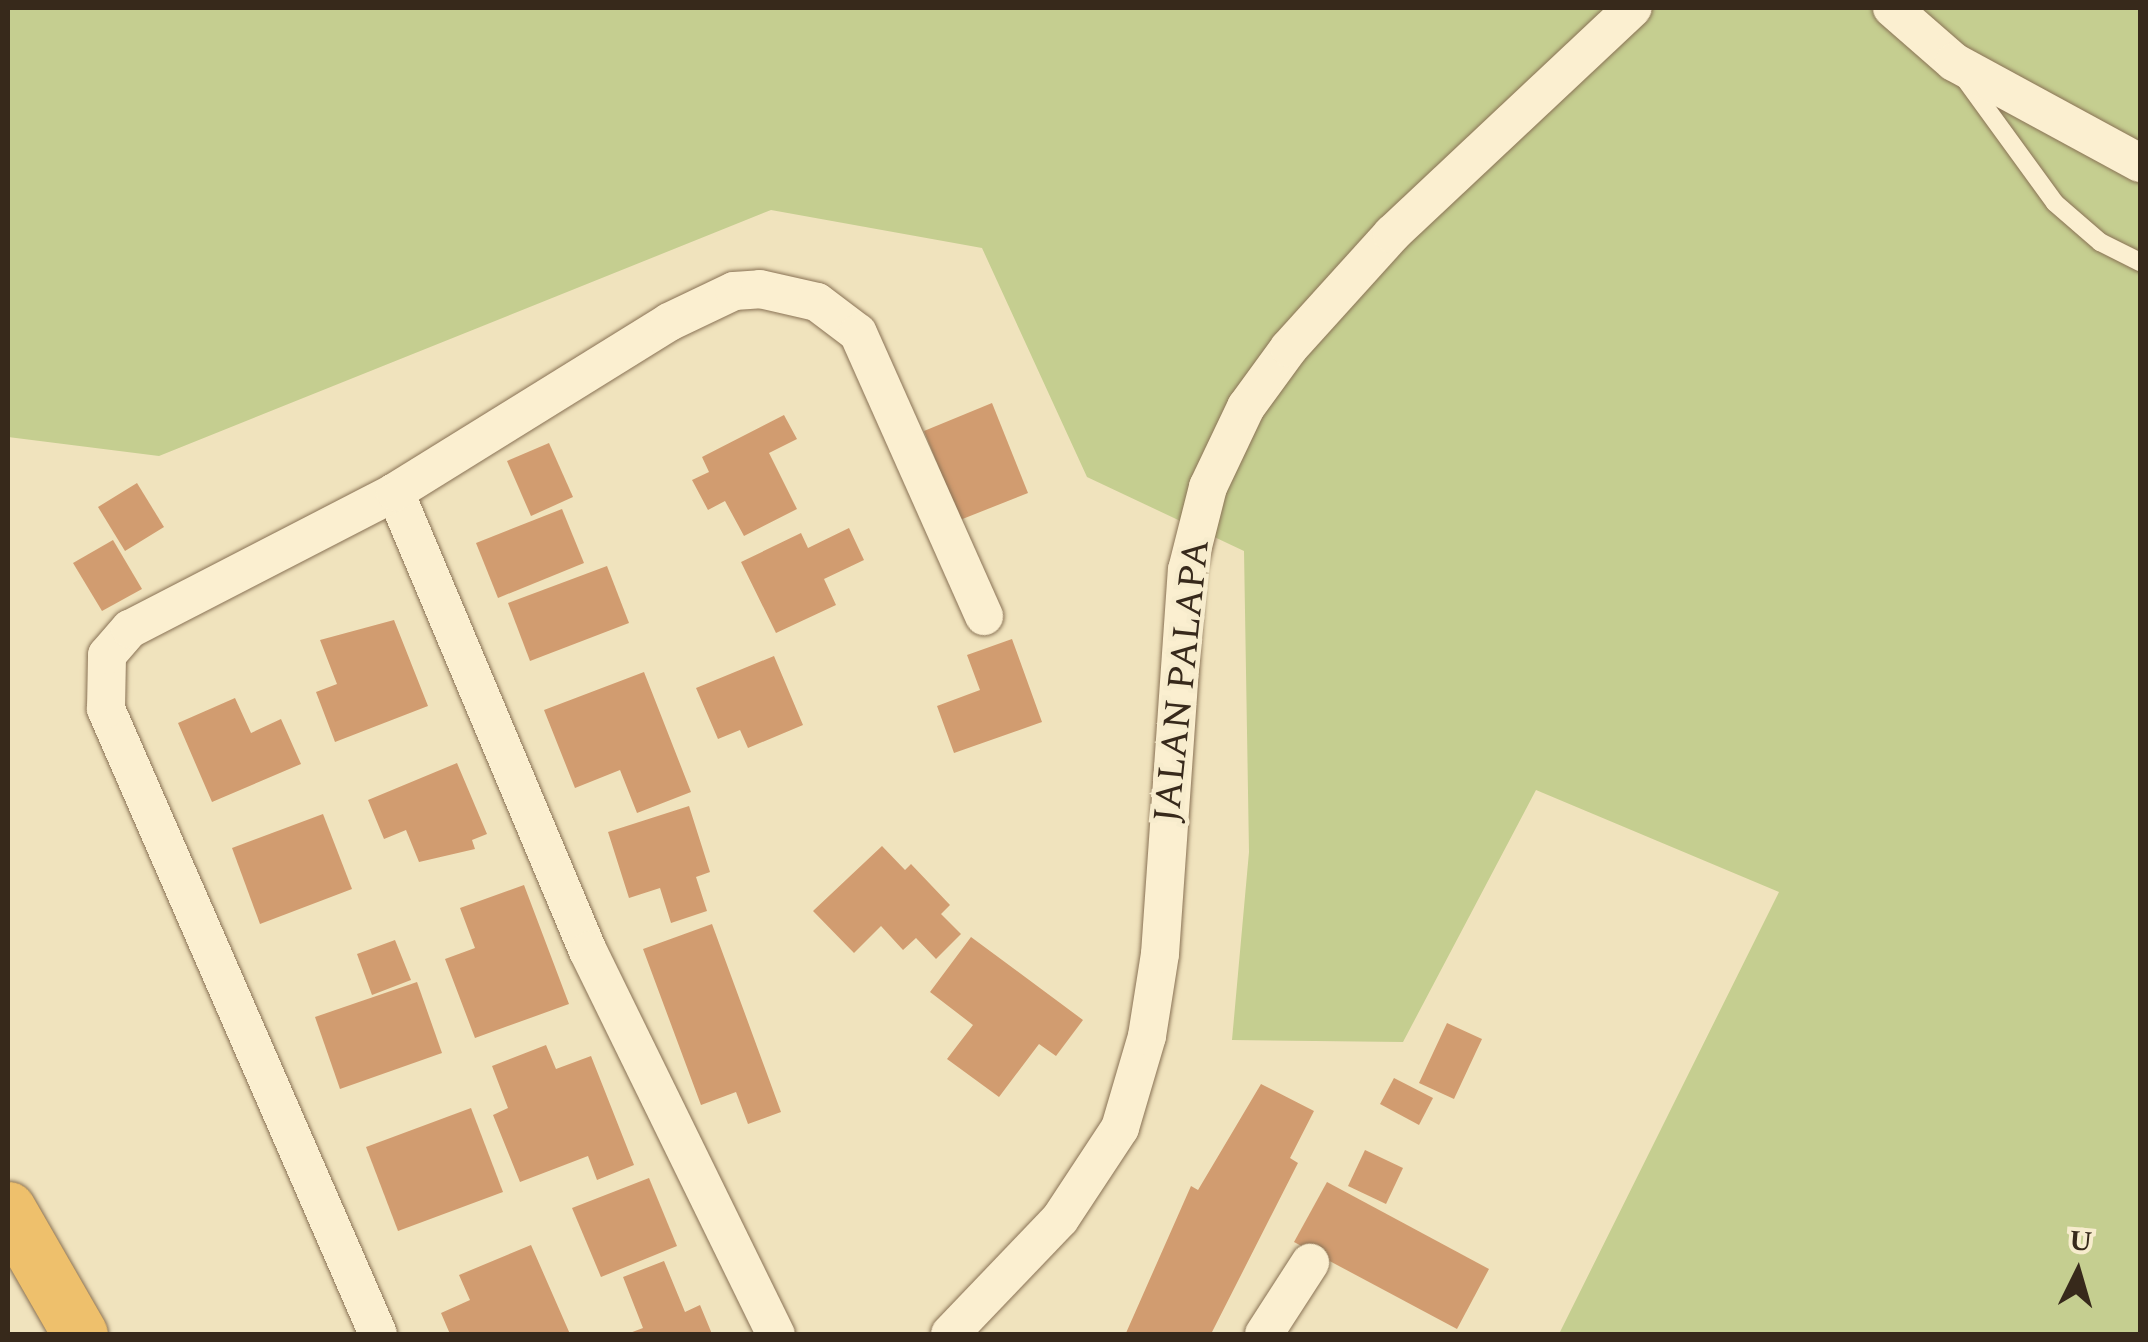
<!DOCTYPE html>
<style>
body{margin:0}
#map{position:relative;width:2148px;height:1342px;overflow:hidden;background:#f0e3bd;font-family:Spectral,serif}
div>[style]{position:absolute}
.green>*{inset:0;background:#c5ce90}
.building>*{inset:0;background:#d19c70}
.roads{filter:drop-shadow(0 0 2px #897255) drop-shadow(0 0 2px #897255)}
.service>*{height:18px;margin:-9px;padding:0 9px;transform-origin:9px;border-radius:9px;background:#fbefd0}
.minor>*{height:38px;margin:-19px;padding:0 19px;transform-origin:19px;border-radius:19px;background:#fbefd0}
.trunk>*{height:55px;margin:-27.5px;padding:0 27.5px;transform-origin:27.5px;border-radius:27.5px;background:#eec06c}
span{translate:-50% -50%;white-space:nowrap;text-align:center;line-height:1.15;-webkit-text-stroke:9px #f7eccd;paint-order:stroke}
.street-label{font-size:38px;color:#37291b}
.frame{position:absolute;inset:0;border:10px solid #37291b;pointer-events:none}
.north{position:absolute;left:2028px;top:1222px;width:100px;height:100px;-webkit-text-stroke:8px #f7eccd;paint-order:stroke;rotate:5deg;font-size:28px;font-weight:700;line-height:40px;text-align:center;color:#37291b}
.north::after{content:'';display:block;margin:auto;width:35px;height:45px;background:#37291b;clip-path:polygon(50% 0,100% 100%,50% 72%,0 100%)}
</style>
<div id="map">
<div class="green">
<div style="clip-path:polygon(8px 8px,2140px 8px,2140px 1334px,1559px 1334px,1779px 892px,1536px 790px,1403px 1042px,1232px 1040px,1249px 852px,1244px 551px,1087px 477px,982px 248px,771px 210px,159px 456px,8px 437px)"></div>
</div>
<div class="building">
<div style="clip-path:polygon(992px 403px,1028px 493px,960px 520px,924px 431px)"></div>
<div style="clip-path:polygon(784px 415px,797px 439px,769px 453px,797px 509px,744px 536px,725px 501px,708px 510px,692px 480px,709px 472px,702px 457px)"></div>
<div style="clip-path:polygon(549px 443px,573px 497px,531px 516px,507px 461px)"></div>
<div style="clip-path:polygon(137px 483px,164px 527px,125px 551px,98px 507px)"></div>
<div style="clip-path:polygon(562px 509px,584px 563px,498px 598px,476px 543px)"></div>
<div style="clip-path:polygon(849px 528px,864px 560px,824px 579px,836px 605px,776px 633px,741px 562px,801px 533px,808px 548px)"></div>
<div style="clip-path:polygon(113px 540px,142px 589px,102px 611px,73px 563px)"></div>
<div style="clip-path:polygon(607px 566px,629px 623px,530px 661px,508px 603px)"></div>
<div style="clip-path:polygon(394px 620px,428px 706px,335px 742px,316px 692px,337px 684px,320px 640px)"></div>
<div style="clip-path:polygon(1012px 639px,1042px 722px,954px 753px,937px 706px,980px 690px,967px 655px)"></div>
<div style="clip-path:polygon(774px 656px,803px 725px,748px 748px,740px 730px,718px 739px,696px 688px)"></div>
<div style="clip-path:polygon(644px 672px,691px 792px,637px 813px,620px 770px,575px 788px,544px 710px)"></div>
<div style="clip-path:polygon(235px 698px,251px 733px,281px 719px,301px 764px,212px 802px,178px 723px)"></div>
<div style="clip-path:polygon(457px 763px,487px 834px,472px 840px,475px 849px,419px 862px,406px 830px,384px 839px,368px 800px)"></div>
<div style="clip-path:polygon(689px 806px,710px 872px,696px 877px,707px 911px,671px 923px,660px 888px,629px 898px,608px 832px)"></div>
<div style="clip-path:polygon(323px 814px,352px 889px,260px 924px,232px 848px)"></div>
<div style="clip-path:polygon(882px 846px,905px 870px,911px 864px,950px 905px,941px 914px,961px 934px,936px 959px,916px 938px,903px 950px,881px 926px,854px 953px,813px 911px)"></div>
<div style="clip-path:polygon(524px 885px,569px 1004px,475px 1038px,445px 959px,475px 948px,460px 908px)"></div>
<div style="clip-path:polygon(712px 924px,781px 1112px,748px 1124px,736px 1092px,701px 1105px,643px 949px)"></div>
<div style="clip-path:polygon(971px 937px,1083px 1020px,1056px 1056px,1039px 1044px,999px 1097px,947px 1059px,973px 1025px,930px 992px)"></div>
<div style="clip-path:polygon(395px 940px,411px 980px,372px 995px,357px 954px)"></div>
<div style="clip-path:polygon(417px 982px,442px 1053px,340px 1089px,315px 1017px)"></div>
<div style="clip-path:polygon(1447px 1023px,1482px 1039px,1454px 1099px,1419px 1083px)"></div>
<div style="clip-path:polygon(546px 1045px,556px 1069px,591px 1056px,634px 1165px,597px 1180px,588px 1156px,520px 1182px,493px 1115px,508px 1108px,492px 1066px)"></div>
<div style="clip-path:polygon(1394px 1078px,1433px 1098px,1419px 1125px,1380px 1104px)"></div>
<div style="clip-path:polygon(1261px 1084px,1314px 1111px,1290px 1158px,1298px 1163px,1211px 1334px,1126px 1333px,1191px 1186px,1198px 1190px)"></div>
<div style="clip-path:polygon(471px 1108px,503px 1192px,398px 1231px,366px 1147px)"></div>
<div style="clip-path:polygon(1365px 1150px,1403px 1168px,1386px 1204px,1348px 1186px)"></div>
<div style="clip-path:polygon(649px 1178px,677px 1246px,601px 1277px,572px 1208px)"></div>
<div style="clip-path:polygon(1327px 1182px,1489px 1269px,1457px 1329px,1294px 1242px)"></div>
<div style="clip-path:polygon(531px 1245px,570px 1334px,450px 1334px,441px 1313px,470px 1300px,459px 1275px)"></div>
<div style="clip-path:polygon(664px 1261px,685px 1312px,700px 1305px,712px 1334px,627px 1334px,643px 1328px,623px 1277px)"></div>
</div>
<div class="roads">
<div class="service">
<div style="left:1962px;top:75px;width:158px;rotate:54deg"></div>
<div style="left:2055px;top:203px;width:60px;rotate:40.9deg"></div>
<div style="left:2100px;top:242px;width:45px;rotate:26.6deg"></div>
</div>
<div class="minor">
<div style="left:1892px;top:8px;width:82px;rotate:41.1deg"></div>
<div style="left:1954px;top:62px;width:212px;rotate:28.5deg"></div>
<div style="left:395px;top:492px;width:498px;rotate:67.2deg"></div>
<div style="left:588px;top:951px;width:427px;rotate:63.9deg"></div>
<div style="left:378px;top:1334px;width:682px;rotate:-113.52deg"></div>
<div style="left:106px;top:709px;width:54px;rotate:-88.9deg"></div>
<div style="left:107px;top:655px;width:35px;rotate:-49deg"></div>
<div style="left:130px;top:629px;width:298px;rotate:-27.3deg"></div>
<div style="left:395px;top:492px;width:322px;rotate:-31.8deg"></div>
<div style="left:669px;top:322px;width:72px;rotate:-25.5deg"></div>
<div style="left:734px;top:291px;width:26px;rotate:-4deg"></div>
<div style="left:760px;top:289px;width:58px;rotate:12.8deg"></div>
<div style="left:817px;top:302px;width:51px;rotate:37.1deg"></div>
<div style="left:858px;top:333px;width:310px;rotate:66deg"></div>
<div style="left:950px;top:1334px;width:159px;rotate:-46.3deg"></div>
<div style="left:1060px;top:1219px;width:109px;rotate:-56.6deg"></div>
<div style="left:1120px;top:1128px;width:96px;rotate:-73.6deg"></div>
<div style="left:1147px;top:1036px;width:83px;rotate:-81deg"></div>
<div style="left:1160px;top:954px;width:385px;rotate:-86deg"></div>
<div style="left:1187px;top:570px;width:86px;rotate:-75.8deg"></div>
<div style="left:1208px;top:487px;width:89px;rotate:-64.6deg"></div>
<div style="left:1246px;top:407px;width:73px;rotate:-53.9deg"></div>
<div style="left:1289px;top:348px;width:154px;rotate:-47.9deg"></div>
<div style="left:1392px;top:234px;width:330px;rotate:-43.2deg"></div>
<div style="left:1264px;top:1334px;width:85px;rotate:-57.1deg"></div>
</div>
<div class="trunk">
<div style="left:8px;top:1209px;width:144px;rotate:60.1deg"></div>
</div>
</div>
<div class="street-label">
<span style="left:1183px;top:681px;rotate:-84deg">JALAN PALAPA</span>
</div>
<div class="frame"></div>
<div class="north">U</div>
</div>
